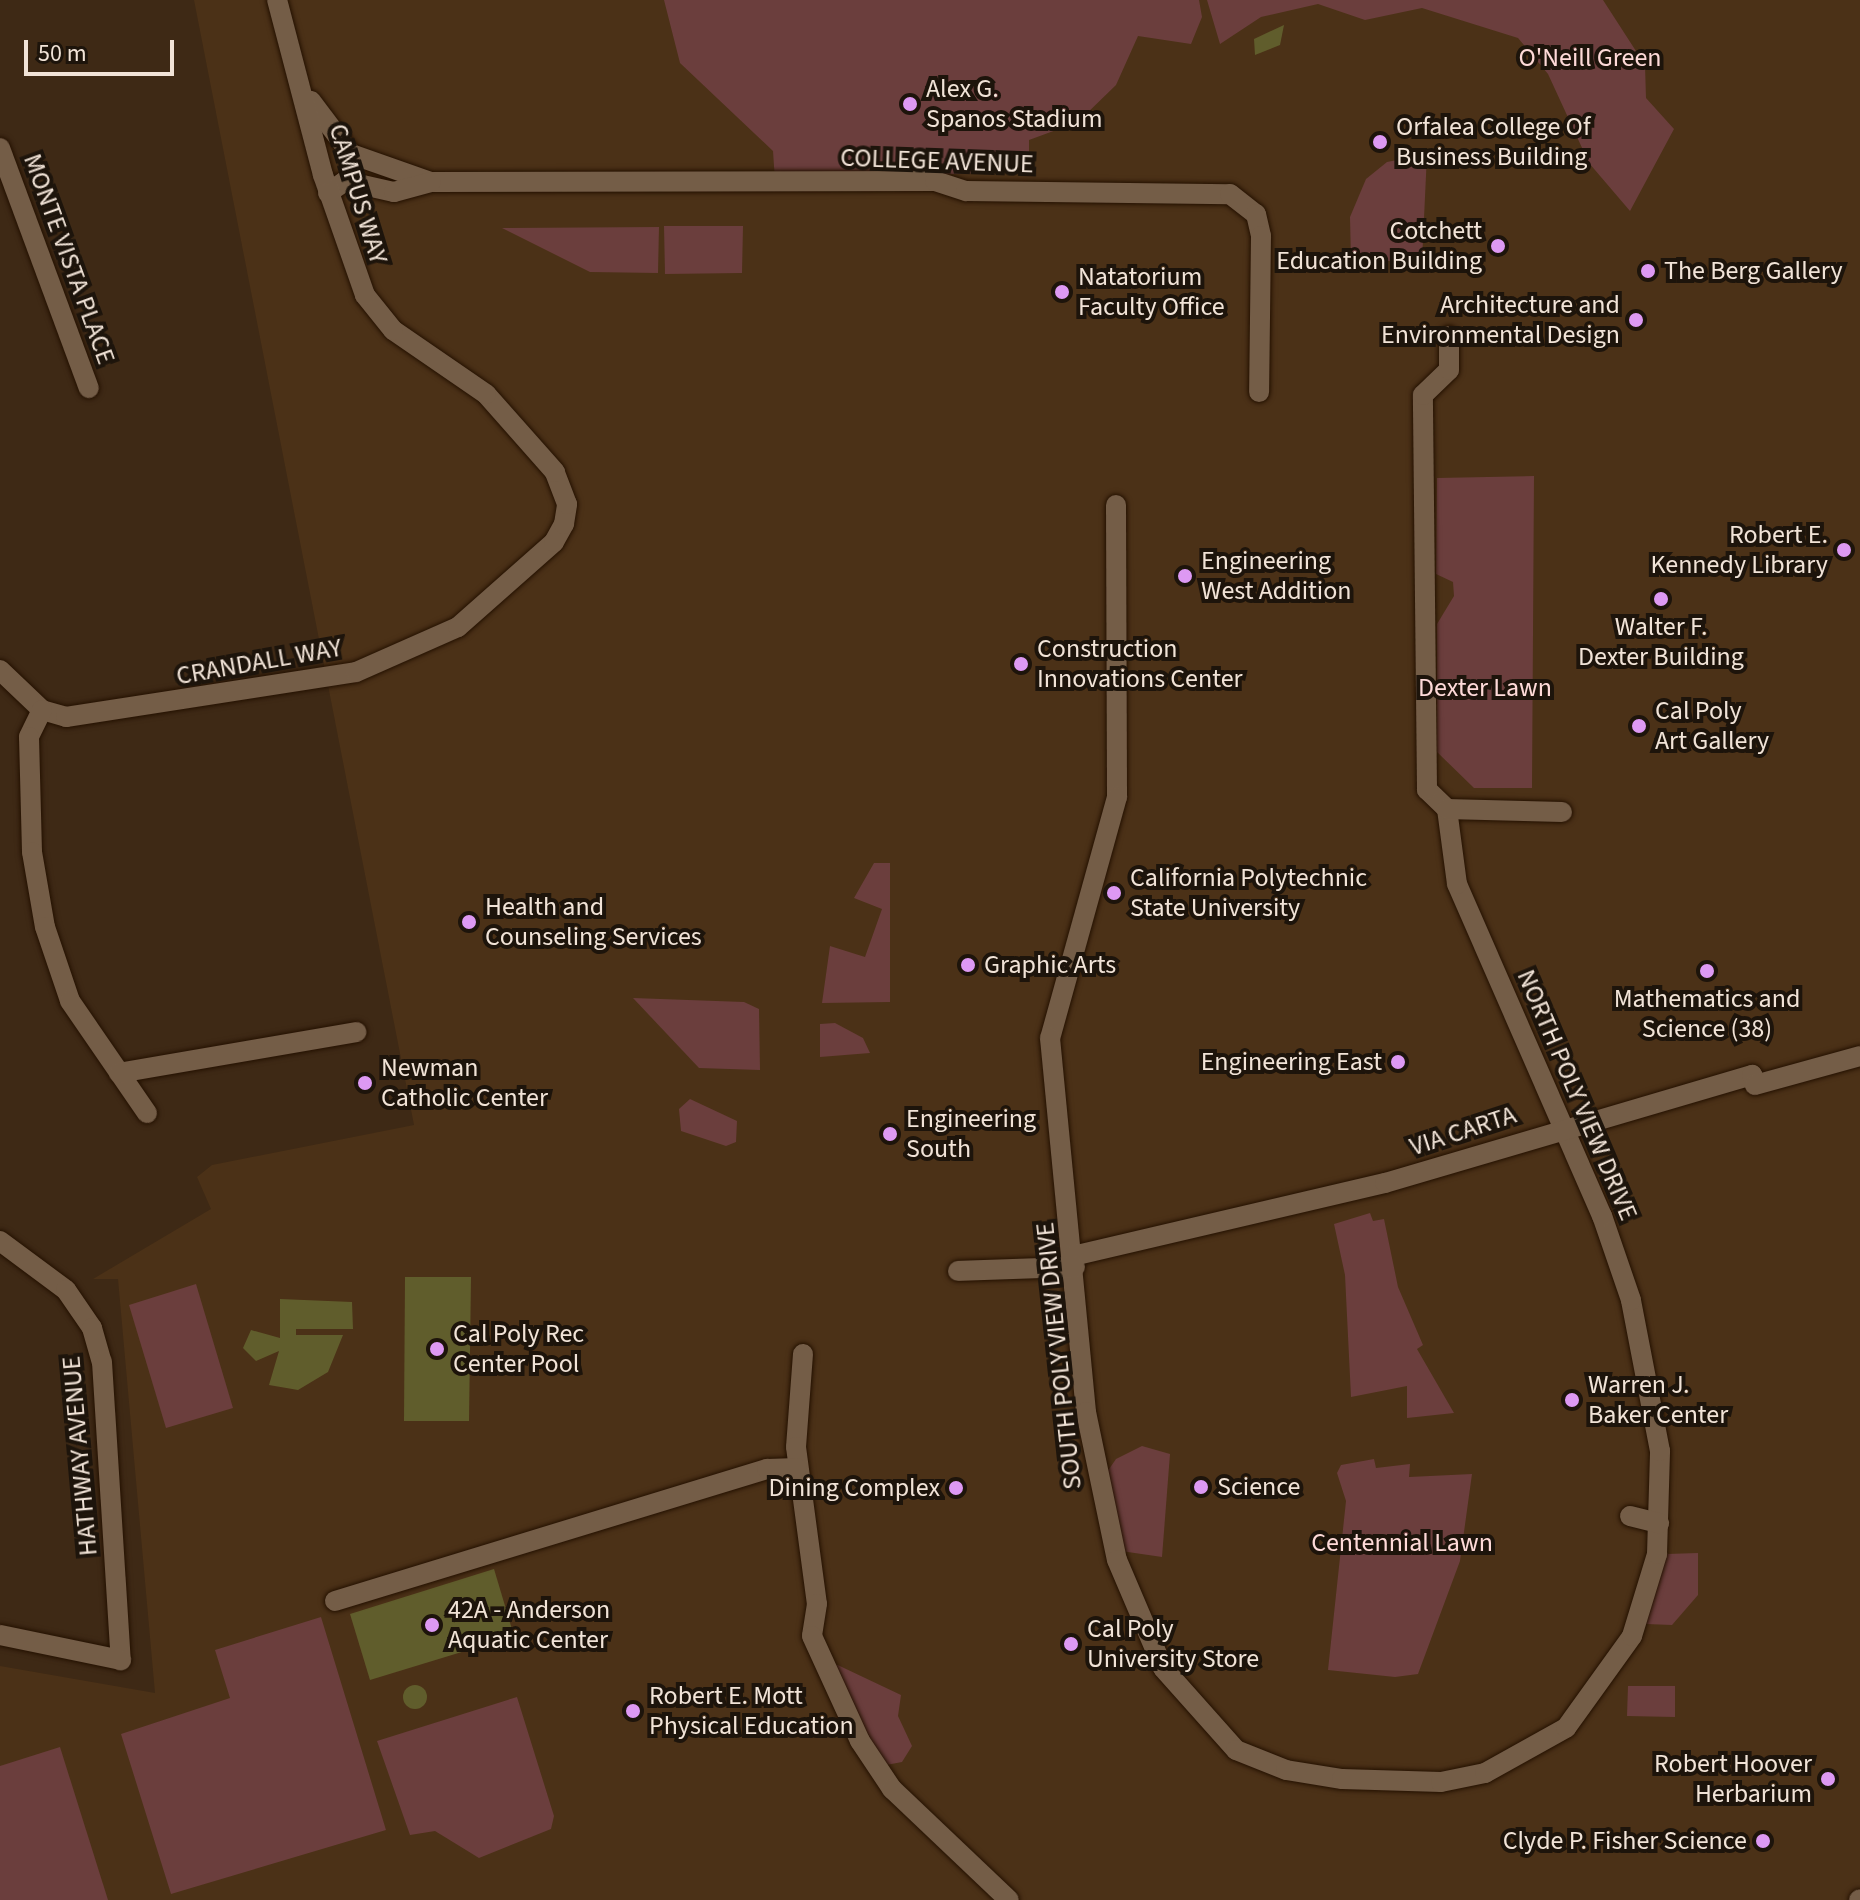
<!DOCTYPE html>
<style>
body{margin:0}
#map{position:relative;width:1860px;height:1900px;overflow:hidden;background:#3e2915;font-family:"Source Sans 3",sans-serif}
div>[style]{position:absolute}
.built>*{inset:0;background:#4b3117}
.green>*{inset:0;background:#6b3e3d}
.water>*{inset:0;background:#605d2c}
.round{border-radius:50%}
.roads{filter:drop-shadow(0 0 2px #241100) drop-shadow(0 0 2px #241100)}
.street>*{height:20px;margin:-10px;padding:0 10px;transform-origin:10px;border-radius:10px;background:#745d47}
.dots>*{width:22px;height:22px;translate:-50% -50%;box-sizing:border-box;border:4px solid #1d140b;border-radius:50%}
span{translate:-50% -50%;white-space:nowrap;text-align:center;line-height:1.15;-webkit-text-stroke:8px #1d140b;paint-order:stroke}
.park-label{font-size:26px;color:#fedad8}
.poi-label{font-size:26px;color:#f1e3d7}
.left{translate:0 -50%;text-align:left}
.right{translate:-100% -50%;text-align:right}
.street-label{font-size:26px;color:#f1e3d7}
.scale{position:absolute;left:24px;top:40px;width:150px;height:36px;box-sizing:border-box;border:4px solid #f1e3d7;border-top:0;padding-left:10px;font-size:24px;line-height:28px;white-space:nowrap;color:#f1e3d7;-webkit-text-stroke:6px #1d140b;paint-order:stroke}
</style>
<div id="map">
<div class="built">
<div style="clip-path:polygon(194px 0,1860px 0,1860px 1900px,0 1900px,0 1666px,155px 1693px,118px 1279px,93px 1279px,211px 1209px,197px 1177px,212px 1165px,414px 1125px)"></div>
</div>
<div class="green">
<div style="clip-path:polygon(664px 0,1199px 0,1202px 17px,1191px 44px,1138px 36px,1116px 85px,1078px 122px,1029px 140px,1029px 171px,775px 181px,773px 151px,680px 63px)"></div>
<div style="clip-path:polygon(1207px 0,1603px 0,1645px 65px,1646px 98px,1674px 129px,1630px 211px,1589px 163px,1548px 74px,1518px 38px,1422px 8px,1365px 20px,1318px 4px,1261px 17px,1220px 44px)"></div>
<div style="clip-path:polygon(1427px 154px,1422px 261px,1351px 261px,1350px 217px,1366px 179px,1387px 162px)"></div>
<div style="clip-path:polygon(664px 226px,743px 226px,742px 273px,665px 274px)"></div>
<div style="clip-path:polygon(659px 227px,658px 273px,590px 272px,502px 228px)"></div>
<div style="clip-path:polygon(1534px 476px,1532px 788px,1474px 788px,1437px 752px,1437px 624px,1454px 596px,1453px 582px,1436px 574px,1437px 478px)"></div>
<div style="clip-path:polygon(874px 863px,890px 863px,890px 1002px,822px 1003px,830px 946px,865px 957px,882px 909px,854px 898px)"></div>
<div style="clip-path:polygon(633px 998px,744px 1002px,759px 1009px,760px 1070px,699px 1068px)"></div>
<div style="clip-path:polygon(835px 1023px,863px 1038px,870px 1053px,820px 1057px,820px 1024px)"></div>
<div style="clip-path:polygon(690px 1099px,737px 1121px,736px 1142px,726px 1146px,681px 1131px,679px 1109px)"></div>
<div style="clip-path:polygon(1370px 1213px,1373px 1221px,1384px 1219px,1398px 1287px,1423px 1345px,1417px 1349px,1454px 1413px,1407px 1418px,1407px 1386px,1351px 1397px,1345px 1275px,1334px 1224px)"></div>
<div style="clip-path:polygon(196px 1284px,233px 1408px,166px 1428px,129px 1305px)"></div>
<div style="clip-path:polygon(1142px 1446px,1170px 1454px,1162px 1557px,1121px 1551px,1103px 1478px,1116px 1459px)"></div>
<div style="clip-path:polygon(1374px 1459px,1376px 1468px,1410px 1464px,1409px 1477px,1472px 1474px,1460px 1561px,1418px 1674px,1395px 1677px,1328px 1670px,1346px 1501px,1337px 1473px,1341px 1465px)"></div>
<div style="clip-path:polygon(1698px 1553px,1698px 1595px,1672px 1625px,1646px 1624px,1667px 1554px)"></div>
<div style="clip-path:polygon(321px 1617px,386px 1830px,171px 1894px,121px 1734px,230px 1698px,215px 1650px)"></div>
<div style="clip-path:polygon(825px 1659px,901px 1695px,898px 1716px,912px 1746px,902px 1762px,881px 1766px)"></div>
<div style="clip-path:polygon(1628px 1686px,1675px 1686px,1675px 1717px,1627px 1716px)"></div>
<div style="clip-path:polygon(517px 1697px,554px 1816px,551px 1829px,479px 1858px,435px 1831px,410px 1835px,377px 1741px)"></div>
<div style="clip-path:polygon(60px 1747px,108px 1900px,0 1900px,0 1766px)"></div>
</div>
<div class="water">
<div style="clip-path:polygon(1284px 25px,1280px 45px,1255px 55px,1254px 39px)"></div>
<div style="clip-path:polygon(405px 1277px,471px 1277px,469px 1421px,404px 1421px)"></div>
<div style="clip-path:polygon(280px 1299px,352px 1302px,353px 1329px,296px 1329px,296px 1335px,343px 1335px,328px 1372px,298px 1390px,269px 1385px,279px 1351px,256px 1361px,243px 1348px,251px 1330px,280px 1338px)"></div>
<div style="clip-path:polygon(494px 1569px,514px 1636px,370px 1680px,350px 1614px)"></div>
<div class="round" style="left:403px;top:1685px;width:24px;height:24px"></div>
</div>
<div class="roads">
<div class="street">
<div style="left:311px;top:101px;width:66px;rotate:53deg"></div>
<div style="left:351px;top:154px;width:85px;rotate:19.3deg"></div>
<div style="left:431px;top:182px;width:504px;rotate:-0.11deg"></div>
<div style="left:935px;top:181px;width:33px;rotate:18deg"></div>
<div style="left:966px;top:191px;width:264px;rotate:0.7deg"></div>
<div style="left:1230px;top:194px;width:33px;rotate:38deg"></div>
<div style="left:1256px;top:214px;width:23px;rotate:77deg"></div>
<div style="left:1261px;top:236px;width:156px;rotate:90.7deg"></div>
<div style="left:0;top:148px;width:256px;rotate:69.7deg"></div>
<div style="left:328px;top:193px;width:21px;rotate:-35deg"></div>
<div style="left:345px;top:181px;width:50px;rotate:12.7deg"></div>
<div style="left:394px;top:192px;width:38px;rotate:-15deg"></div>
<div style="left:1116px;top:505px;width:292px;rotate:89.8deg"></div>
<div style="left:1117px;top:797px;width:250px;rotate:105.5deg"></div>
<div style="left:1050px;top:1038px;width:376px;rotate:84.5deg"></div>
<div style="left:1086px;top:1412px;width:151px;rotate:78.2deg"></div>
<div style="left:1117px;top:1560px;width:117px;rotate:66.9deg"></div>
<div style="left:1163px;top:1668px;width:110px;rotate:48.3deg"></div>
<div style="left:1236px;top:1750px;width:54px;rotate:21.8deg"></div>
<div style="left:1286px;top:1770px;width:57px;rotate:9.1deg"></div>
<div style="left:1342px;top:1779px;width:99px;rotate:1.7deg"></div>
<div style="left:1441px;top:1782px;width:45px;rotate:-11.6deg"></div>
<div style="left:1485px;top:1773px;width:93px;rotate:-29.1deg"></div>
<div style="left:1566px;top:1728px;width:113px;rotate:-54.3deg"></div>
<div style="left:1632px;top:1636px;width:86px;rotate:-73deg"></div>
<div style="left:1657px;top:1554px;width:103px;rotate:-88.3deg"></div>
<div style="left:1660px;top:1451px;width:154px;rotate:-100.9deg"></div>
<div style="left:1631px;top:1300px;width:89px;rotate:-109deg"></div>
<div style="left:1602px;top:1216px;width:362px;rotate:-113.6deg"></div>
<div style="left:1457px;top:884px;width:76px;rotate:-97.6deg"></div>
<div style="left:1447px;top:809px;width:28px;rotate:-136deg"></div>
<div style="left:1427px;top:790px;width:395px;rotate:-90.6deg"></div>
<div style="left:1423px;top:395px;width:36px;rotate:-44deg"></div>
<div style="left:1449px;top:370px;width:34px;rotate:-90deg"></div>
<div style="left:0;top:670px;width:58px;rotate:43.6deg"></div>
<div style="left:42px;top:710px;width:25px;rotate:16deg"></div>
<div style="left:66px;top:717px;width:293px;rotate:-8.8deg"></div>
<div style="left:356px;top:672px;width:111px;rotate:-23.8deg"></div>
<div style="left:458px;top:627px;width:128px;rotate:-41.5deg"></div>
<div style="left:554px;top:542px;width:21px;rotate:-61deg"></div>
<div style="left:564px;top:524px;width:20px;rotate:-81deg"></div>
<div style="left:567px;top:504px;width:34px;rotate:-111deg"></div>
<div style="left:555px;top:472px;width:104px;rotate:-131.5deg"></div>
<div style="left:486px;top:394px;width:113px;rotate:-145.5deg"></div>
<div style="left:393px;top:330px;width:45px;rotate:-128.7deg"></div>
<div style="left:365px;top:295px;width:127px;rotate:-109.3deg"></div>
<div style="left:323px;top:175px;width:181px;rotate:-104.7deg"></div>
<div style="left:42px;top:710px;width:30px;rotate:116deg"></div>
<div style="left:29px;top:737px;width:115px;rotate:88.5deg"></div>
<div style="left:32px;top:852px;width:76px;rotate:80.2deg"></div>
<div style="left:45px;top:927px;width:78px;rotate:71.3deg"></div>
<div style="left:70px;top:1001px;width:136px;rotate:55.5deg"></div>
<div style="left:1447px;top:809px;width:115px;rotate:1.5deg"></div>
<div style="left:119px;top:1073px;width:241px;rotate:-9.8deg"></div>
<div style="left:0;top:1241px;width:82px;rotate:36.6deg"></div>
<div style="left:66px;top:1290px;width:46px;rotate:55.6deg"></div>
<div style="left:92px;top:1328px;width:35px;rotate:74deg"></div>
<div style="left:102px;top:1362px;width:299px;rotate:86.4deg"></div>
<div style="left:121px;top:1660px;width:124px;rotate:-168.3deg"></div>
<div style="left:1073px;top:1256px;width:320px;rotate:-13.2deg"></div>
<div style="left:1385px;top:1183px;width:383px;rotate:-16.4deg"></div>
<div style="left:1752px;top:1075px;width:10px;rotate:73deg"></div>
<div style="left:1755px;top:1085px;width:109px;rotate:-15.4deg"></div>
<div style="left:958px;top:1271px;width:117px;rotate:-2deg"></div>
<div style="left:803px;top:1354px;width:93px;rotate:94.3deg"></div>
<div style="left:796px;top:1447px;width:158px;rotate:82.4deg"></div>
<div style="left:817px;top:1604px;width:32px;rotate:99deg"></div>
<div style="left:812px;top:1636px;width:115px;rotate:65.4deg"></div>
<div style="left:860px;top:1741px;width:58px;rotate:56.3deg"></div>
<div style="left:892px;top:1789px;width:161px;rotate:43.5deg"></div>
<div style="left:1630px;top:1516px;width:30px;rotate:14deg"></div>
<div style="left:335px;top:1601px;width:452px;rotate:-17deg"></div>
<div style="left:767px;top:1469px;width:30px;rotate:-2deg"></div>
<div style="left:1859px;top:1900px;width:1px;rotate:-45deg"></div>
</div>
</div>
<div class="dots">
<div style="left:910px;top:104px;background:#dd99f3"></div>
<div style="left:1380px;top:142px;background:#dd99f3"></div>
<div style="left:1498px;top:246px;background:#dd99f3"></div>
<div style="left:1648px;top:271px;background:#dd99f3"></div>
<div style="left:1062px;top:292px;background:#dd99f3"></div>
<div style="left:1636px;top:320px;background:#dd99f3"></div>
<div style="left:1844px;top:550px;background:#dd99f3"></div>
<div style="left:1185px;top:576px;background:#dd99f3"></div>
<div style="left:1661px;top:599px;background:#dd99f3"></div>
<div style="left:1021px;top:664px;background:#dd99f3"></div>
<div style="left:1639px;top:726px;background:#dd99f3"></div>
<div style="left:1114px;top:893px;background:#dd99f3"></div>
<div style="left:469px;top:922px;background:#dd99f3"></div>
<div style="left:968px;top:965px;background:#dd99f3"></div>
<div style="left:1707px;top:971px;background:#dd99f3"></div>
<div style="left:1398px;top:1062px;background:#dd99f3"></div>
<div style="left:365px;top:1083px;background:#dd99f3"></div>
<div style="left:890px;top:1134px;background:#dd99f3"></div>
<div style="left:437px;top:1349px;background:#dd99f3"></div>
<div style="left:1572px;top:1400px;background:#dd99f3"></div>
<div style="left:1201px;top:1487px;background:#dd99f3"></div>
<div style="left:956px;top:1488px;background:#dd99f3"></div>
<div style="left:432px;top:1625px;background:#dd99f3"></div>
<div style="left:1071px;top:1644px;background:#dd99f3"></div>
<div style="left:633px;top:1711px;background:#dd99f3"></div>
<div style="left:1828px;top:1779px;background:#dd99f3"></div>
<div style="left:1763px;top:1841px;background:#dd99f3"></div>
</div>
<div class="park-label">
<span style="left:1590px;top:58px">O'Neill Green</span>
<span style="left:1485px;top:688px">Dexter Lawn</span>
<span style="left:1402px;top:1543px">Centennial Lawn</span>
</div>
<div class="poi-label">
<span class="left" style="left:926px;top:104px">Alex G.<br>Spanos Stadium</span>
<span class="left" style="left:1396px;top:142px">Orfalea College Of<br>Business Building</span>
<span class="right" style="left:1482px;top:246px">Cotchett<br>Education Building</span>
<span class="left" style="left:1664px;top:271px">The Berg Gallery</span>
<span class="left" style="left:1078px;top:292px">Natatorium<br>Faculty Office</span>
<span class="right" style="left:1620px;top:320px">Architecture and<br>Environmental Design</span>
<span class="right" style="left:1828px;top:550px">Robert E.<br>Kennedy Library</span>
<span class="left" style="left:1201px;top:576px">Engineering<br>West Addition</span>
<span style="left:1661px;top:642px">Walter F.<br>Dexter Building</span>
<span class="left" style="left:1037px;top:664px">Construction<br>Innovations Center</span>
<span class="left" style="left:1655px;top:726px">Cal Poly<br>Art Gallery</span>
<span class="left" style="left:1130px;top:893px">California Polytechnic<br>State University</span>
<span class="left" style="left:485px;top:922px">Health and<br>Counseling Services</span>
<span class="left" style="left:984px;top:965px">Graphic Arts</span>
<span style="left:1707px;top:1014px">Mathematics and<br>Science (38)</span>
<span class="right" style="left:1382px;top:1062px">Engineering East</span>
<span class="left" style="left:381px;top:1083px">Newman<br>Catholic Center</span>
<span class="left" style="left:906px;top:1134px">Engineering<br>South</span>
<span class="left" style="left:453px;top:1349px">Cal Poly Rec<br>Center Pool</span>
<span class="left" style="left:1588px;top:1400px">Warren J.<br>Baker Center</span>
<span class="left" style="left:1217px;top:1487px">Science</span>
<span class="right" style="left:940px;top:1488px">Dining Complex</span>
<span class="left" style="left:448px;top:1625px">42A - Anderson<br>Aquatic Center</span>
<span class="left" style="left:1087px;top:1644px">Cal Poly<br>University Store</span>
<span class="left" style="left:649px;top:1711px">Robert E. Mott<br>Physical Education</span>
<span class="right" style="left:1812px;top:1779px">Robert Hoover<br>Herbarium</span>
<span class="right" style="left:1747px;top:1841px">Clyde P. Fisher Science</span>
</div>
<div class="street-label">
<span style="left:937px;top:161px;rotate:2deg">COLLEGE AVENUE</span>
<span style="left:358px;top:194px;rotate:73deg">CAMPUS WAY</span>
<span style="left:69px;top:259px;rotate:70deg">MONTE VISTA PLACE</span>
<span style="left:259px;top:662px;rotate:-10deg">CRANDALL WAY</span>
<span style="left:1577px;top:1095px;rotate:67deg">NORTH POLY VIEW DRIVE</span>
<span style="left:1463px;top:1131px;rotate:-18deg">VIA CARTA</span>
<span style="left:1059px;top:1356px;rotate:-96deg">SOUTH POLY VIEW DRIVE</span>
<span style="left:80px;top:1456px;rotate:-95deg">HATHWAY AVENUE</span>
</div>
<div class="scale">50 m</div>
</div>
